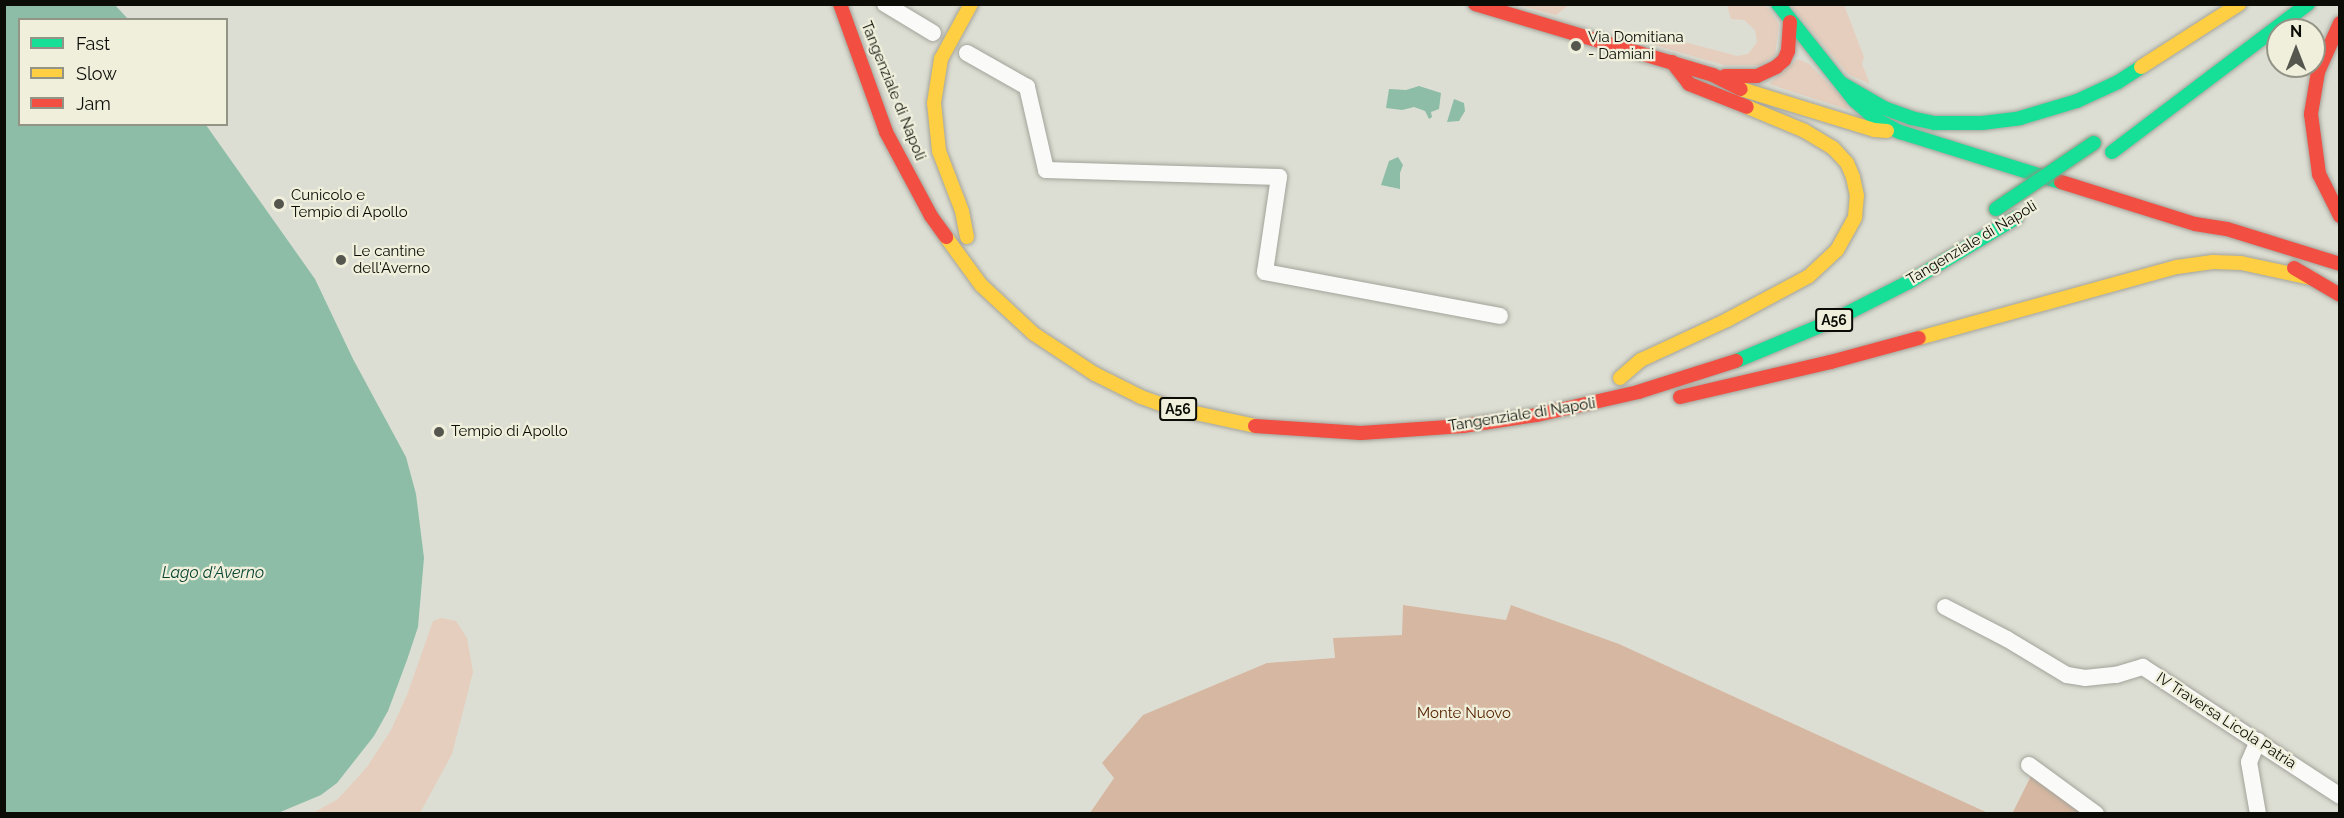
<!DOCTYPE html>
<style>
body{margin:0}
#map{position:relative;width:2344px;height:818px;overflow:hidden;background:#ddded3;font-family:Raleway,sans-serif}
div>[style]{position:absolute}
.green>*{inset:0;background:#e5cebd}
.forest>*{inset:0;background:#d6b7a1}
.water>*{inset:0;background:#8dbda7}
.roads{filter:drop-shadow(0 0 2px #a3a39b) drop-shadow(0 0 2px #a3a39b)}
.street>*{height:16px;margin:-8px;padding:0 8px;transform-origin:8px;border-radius:8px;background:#fafaf8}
.fast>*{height:14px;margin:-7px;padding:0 7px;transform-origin:7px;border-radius:7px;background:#16e098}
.slow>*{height:14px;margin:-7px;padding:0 7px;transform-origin:7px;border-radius:7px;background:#ffcf43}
.jam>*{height:14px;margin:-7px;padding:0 7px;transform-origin:7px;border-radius:7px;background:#f24e42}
.bridges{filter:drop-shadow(0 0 2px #88937f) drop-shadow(0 0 2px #88937f)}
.fast-bridge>*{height:14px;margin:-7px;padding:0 7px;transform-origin:7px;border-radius:7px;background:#16e098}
.dots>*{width:16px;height:16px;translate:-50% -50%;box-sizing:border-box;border:3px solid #efefdc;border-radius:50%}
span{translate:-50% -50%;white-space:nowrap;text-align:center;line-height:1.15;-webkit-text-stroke:4.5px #efefdc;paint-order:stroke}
.shield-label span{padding:2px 4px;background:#efefdc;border:2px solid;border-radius:4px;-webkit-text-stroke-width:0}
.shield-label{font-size:14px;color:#0c0c06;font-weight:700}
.poi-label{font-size:15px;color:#0c0c06}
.left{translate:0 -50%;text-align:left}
.street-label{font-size:15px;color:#0c0c06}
.park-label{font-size:15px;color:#582400}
.water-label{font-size:16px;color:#084432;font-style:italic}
.frame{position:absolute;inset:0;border:6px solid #0c0c06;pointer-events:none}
.legend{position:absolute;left:18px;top:18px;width:210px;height:108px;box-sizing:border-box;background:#efefdc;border:2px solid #949486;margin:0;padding:8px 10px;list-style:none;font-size:18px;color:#0c0c06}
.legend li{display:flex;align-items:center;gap:12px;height:30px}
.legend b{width:30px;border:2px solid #949486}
.north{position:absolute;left:2266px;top:18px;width:60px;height:60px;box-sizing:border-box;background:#efefdc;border:2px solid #949486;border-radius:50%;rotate:0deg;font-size:16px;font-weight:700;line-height:24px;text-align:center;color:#0c0c06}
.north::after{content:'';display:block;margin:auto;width:21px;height:27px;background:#55564e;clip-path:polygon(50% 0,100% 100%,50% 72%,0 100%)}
</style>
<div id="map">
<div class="green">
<div style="clip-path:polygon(1518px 5px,1569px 5px,1556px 15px)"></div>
<div style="clip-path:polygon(1727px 5px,1764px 5px,1769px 9px,1779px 24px,1775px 55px,1760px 65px,1724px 65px,1654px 45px,1658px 35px,1737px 56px,1748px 54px,1757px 42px,1755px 30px,1744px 20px,1731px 19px)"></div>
<div style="clip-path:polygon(1791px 5px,1844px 5px,1864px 57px,1862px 64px,1870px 84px,1848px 74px)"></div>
<div style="clip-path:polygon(1798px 59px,1809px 64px,1843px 99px,1849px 110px,1769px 84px)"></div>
<div style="clip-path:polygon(441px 618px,456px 621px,467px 638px,473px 672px,452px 754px,420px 813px,313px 813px,338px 799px,367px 767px,391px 730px,407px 695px,433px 621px)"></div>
</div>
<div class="forest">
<div style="clip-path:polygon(1403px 605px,1506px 620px,1511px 605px,1619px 644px,1988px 813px,1090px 813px,1114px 778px,1102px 763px,1143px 715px,1267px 663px,1335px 658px,1333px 638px,1402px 635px)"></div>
<div style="clip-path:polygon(2032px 774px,2090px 814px,2012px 814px)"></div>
</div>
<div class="water">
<div style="clip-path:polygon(5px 4px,115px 5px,128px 19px,20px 20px,20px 124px,206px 125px,315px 279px,353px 359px,406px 457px,416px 494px,424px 558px,418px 627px,407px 660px,388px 711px,374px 736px,337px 783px,321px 795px,278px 813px,5px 813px)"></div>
<div style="clip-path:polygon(1419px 86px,1441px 93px,1439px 109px,1431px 112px,1432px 117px,1429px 119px,1425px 111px,1414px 107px,1402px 110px,1386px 108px,1389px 89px,1406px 90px)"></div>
<div style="clip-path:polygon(1454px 99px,1464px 103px,1465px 111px,1459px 121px,1447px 122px)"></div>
<div style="clip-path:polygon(1398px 157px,1403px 165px,1400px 173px,1400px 189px,1381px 185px,1389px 161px)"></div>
</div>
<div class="roads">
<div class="street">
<div style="left:885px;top:4px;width:56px;rotate:31.1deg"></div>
<div style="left:967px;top:53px;width:69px;rotate:29.5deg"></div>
<div style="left:1027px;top:87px;width:85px;rotate:77.1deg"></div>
<div style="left:1046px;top:170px;width:233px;rotate:1.7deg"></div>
<div style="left:1279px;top:177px;width:96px;rotate:98.4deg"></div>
<div style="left:1265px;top:272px;width:239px;rotate:10.6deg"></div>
<div style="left:1945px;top:607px;width:70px;rotate:27.3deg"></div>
<div style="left:2007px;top:639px;width:70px;rotate:31deg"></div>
<div style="left:2067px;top:675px;width:18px;rotate:9deg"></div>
<div style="left:2085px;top:678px;width:31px;rotate:-6deg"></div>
<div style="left:2116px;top:675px;width:28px;rotate:-17deg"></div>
<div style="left:2143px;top:667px;width:235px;rotate:33.2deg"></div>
<div style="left:2029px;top:765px;width:83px;rotate:36.2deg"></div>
<div style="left:2258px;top:814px;width:53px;rotate:-99.8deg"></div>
<div style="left:2249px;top:762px;width:23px;rotate:-67deg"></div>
</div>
<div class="fast">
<div style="left:1778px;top:4px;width:122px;rotate:51.6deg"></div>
<div style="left:1854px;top:100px;width:30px;rotate:41deg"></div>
<div style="left:1877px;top:120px;width:26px;rotate:28deg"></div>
<div style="left:1900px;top:132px;width:169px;rotate:17.3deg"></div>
<div style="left:1841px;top:83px;width:50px;rotate:30.2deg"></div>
<div style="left:1884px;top:108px;width:29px;rotate:20deg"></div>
<div style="left:1911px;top:118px;width:24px;rotate:12deg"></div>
<div style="left:1934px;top:123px;width:48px"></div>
<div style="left:1982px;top:123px;width:38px;rotate:-7deg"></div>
<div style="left:2020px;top:118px;width:59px;rotate:-16.6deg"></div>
<div style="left:2077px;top:101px;width:45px;rotate:-24.9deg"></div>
<div style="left:2118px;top:82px;width:27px;rotate:-33deg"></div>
<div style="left:2112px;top:152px;width:246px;rotate:-37.1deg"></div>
<div style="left:1736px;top:361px;width:104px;rotate:-22.6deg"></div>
<div style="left:1832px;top:321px;width:86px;rotate:-26.9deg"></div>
<div style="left:1909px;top:282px;width:125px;rotate:-30.9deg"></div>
</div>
<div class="slow">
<div style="left:2141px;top:67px;width:117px;rotate:-32.7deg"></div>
<div style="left:1741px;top:89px;width:139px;rotate:17.1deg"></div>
<div style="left:1874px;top:130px;width:13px;rotate:4deg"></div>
<div style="left:946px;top:237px;width:59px;rotate:53.9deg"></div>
<div style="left:981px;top:285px;width:72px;rotate:42.8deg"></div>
<div style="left:1034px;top:334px;width:73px;rotate:33.3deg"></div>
<div style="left:1095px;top:374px;width:51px;rotate:26.6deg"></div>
<div style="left:1141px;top:397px;width:33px;rotate:20deg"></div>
<div style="left:1172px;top:408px;width:85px;rotate:12.2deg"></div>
<div style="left:967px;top:237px;width:26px;rotate:-101deg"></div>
<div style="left:962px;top:211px;width:64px;rotate:-111deg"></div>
<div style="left:939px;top:151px;width:48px;rotate:-95.9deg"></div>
<div style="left:934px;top:103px;width:45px;rotate:-81deg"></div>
<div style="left:941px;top:59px;width:63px;rotate:-61.4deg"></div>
<div style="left:1919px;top:338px;width:268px;rotate:-15.4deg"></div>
<div style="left:2177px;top:267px;width:36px;rotate:-8deg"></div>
<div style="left:2213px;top:262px;width:28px;rotate:2deg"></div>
<div style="left:2241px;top:263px;width:72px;rotate:12.1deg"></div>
<div style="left:1620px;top:378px;width:28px;rotate:-41deg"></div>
<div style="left:1641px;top:360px;width:95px;rotate:-24.9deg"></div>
<div style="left:1727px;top:320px;width:93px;rotate:-28.2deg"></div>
<div style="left:1809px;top:276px;width:38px;rotate:-43deg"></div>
<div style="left:1837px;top:250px;width:38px;rotate:-61deg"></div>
<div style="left:1855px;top:217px;width:21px;rotate:-85deg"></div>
<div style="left:1857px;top:196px;width:19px;rotate:-102deg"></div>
<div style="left:1853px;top:177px;width:15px;rotate:-113deg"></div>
<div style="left:1847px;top:163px;width:21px;rotate:-133deg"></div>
<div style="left:1833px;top:148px;width:33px;rotate:-149deg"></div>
<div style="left:1805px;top:131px;width:63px;rotate:-157.5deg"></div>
</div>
<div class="jam">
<div style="left:840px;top:4px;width:136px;rotate:70.2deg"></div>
<div style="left:886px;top:132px;width:95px;rotate:61.8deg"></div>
<div style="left:931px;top:216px;width:26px;rotate:54deg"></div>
<div style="left:1475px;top:4px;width:248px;rotate:16.6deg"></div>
<div style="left:1713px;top:75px;width:31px;rotate:27deg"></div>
<div style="left:2340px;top:23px;width:54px;rotate:114.2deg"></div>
<div style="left:2318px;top:72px;width:43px;rotate:99.5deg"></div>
<div style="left:2311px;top:114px;width:61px;rotate:82.4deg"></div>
<div style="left:2319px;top:174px;width:47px;rotate:63.4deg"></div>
<div style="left:1672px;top:62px;width:28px;rotate:52deg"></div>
<div style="left:1689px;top:84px;width:62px;rotate:21.6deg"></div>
<div style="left:1725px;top:76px;width:32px"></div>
<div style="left:1757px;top:76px;width:21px;rotate:-25deg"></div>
<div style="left:1776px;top:67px;width:11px;rotate:-41deg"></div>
<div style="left:1784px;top:60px;width:10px;rotate:-66deg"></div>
<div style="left:1788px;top:51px;width:29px;rotate:-86deg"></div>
<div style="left:2061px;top:182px;width:140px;rotate:17.4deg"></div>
<div style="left:2195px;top:224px;width:32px;rotate:9deg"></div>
<div style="left:2227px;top:229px;width:118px;rotate:17.2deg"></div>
<div style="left:2294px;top:268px;width:53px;rotate:30.4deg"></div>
<div style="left:1680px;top:397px;width:155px;rotate:-13.1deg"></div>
<div style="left:1831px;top:362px;width:91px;rotate:-15.3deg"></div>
<div style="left:1255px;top:426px;width:106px;rotate:3.8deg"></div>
<div style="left:1361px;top:433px;width:102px;rotate:-3.9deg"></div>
<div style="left:1463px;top:426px;width:75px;rotate:-8.5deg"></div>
<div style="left:1537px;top:415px;width:104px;rotate:-12.8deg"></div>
<div style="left:1638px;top:392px;width:103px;rotate:-17.6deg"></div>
</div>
</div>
<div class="bridges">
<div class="fast-bridge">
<div style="left:1996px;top:209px;width:118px;rotate:-34deg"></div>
</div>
</div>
<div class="dots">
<div style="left:1576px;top:46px;background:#55564e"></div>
<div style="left:279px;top:204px;background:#55564e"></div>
<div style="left:341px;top:260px;background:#55564e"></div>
<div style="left:439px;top:432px;background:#55564e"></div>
</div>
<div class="shield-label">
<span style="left:1834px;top:320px">A56</span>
<span style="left:1178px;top:409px">A56</span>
</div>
<div class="poi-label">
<span class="left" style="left:1588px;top:46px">Via Domitiana<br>- Damiani</span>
<span class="left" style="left:291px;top:204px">Cunicolo e<br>Tempio di Apollo</span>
<span class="left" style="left:353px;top:260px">Le cantine<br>dell'Averno</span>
<span class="left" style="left:451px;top:432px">Tempio di Apollo</span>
</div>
<div class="street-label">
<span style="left:893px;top:91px;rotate:68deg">Tangenziale di Napoli</span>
<span style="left:1972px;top:243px;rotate:-31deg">Tangenziale di Napoli</span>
<span style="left:1522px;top:415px;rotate:-9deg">Tangenziale di Napoli</span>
<span style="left:2226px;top:721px;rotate:33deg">IV Traversa Licola Patria</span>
</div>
<div class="park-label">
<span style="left:1464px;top:714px">Monte Nuovo</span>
</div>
<div class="water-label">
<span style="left:213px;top:573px">Lago d'Averno</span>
</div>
<div class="frame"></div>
<ul class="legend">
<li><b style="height:8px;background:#16e098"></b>Fast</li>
<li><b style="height:8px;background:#ffcf43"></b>Slow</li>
<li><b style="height:8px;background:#f24e42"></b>Jam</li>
</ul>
<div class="north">N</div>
</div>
